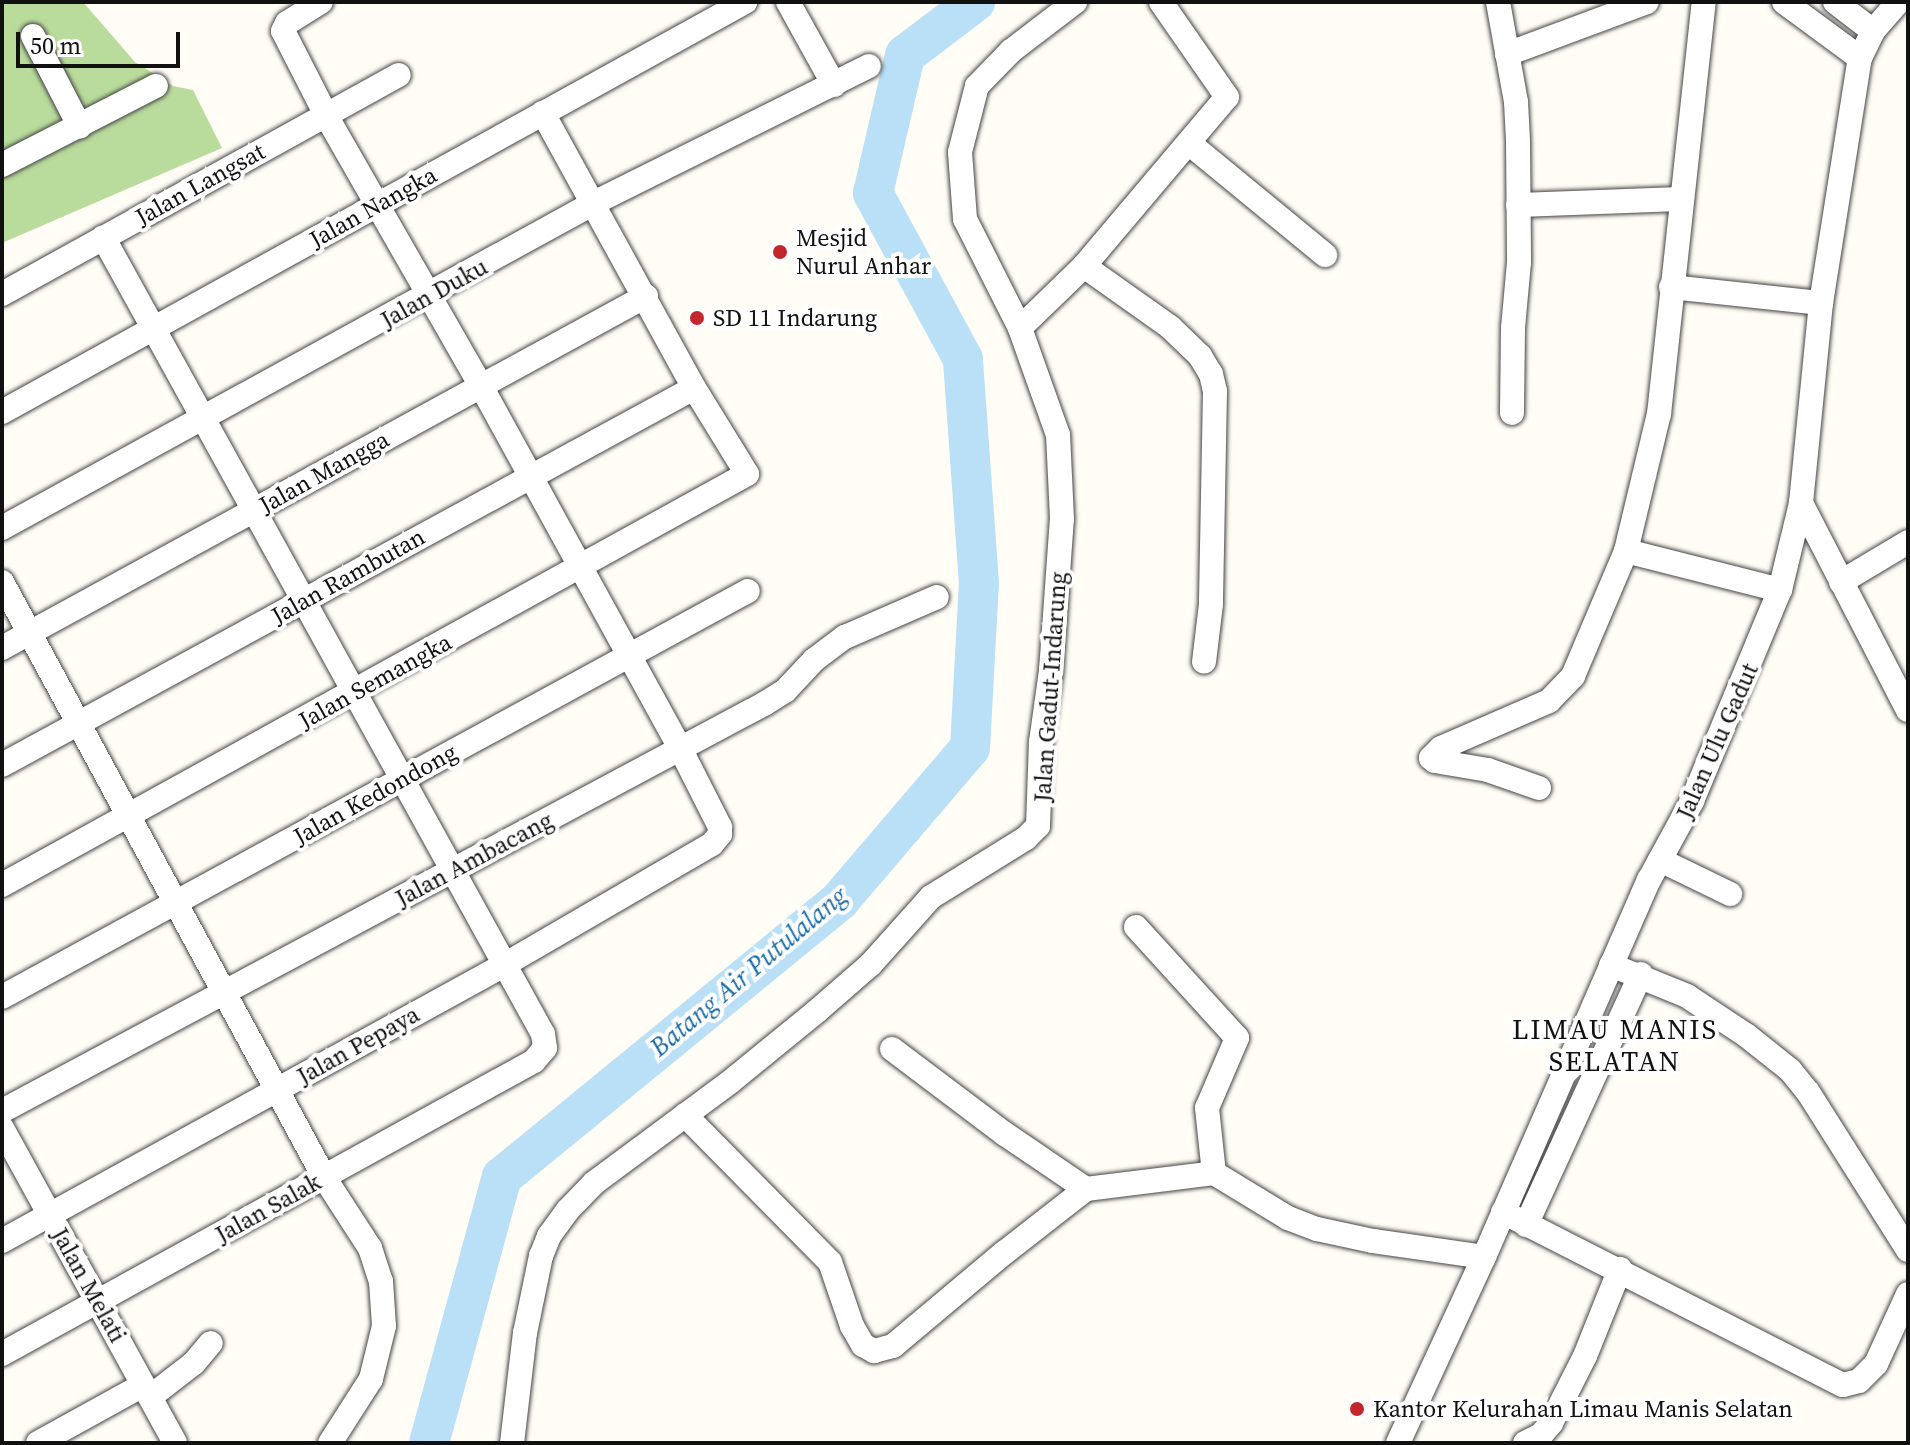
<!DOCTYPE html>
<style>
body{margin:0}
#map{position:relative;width:1910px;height:1445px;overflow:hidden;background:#fffdf5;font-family:"Source Serif 4",serif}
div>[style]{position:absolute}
.forest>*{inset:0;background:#b9dc9c}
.river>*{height:40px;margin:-20px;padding:0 20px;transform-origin:20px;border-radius:20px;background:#b9e0f7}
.roads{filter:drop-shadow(0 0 2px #444) drop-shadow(0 0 2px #444)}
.minor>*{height:24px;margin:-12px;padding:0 12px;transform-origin:12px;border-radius:12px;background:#fff}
.dots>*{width:22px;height:22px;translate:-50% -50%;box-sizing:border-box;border:4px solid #fff;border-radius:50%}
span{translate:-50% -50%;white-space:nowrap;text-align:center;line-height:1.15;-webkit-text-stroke:8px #fff;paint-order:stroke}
.street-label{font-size:24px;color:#111}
.poi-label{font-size:24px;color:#111}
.left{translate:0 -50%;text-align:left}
.water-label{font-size:26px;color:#1768a6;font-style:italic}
.quarter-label{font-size:28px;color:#111;letter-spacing:2px}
.frame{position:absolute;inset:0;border:4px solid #111;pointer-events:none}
.scale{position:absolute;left:16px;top:32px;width:164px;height:36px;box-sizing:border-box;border:4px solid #111;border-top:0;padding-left:10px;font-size:24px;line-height:28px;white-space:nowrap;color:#111;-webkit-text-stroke:6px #fff;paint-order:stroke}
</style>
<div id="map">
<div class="forest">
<div style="clip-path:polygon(2px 2px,83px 2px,135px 62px,173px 86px,193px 90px,222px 148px,2px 243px)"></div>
</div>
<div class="river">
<div style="left:429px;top:1443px;width:276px;rotate:-74.7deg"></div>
<div style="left:502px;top:1177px;width:437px;rotate:-39.3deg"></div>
<div style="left:840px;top:900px;width:200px;rotate:-49.5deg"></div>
<div style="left:970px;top:748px;width:164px;rotate:-86.9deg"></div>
<div style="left:979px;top:584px;width:226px;rotate:-94.1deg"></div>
<div style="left:963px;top:359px;width:189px;rotate:-118.5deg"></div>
<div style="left:873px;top:193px;width:142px;rotate:-76.9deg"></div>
<div style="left:905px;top:55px;width:88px;rotate:-37.1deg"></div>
</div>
<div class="roads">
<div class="minor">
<div style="left:788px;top:2px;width:95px;rotate:61deg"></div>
<div style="left:1498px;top:2px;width:102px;rotate:79.8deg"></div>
<div style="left:1516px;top:102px;width:39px;rotate:87deg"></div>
<div style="left:1518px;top:141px;width:121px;rotate:89.5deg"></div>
<div style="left:1519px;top:262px;width:66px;rotate:95.2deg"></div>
<div style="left:1513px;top:328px;width:85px;rotate:90.7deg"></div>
<div style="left:1784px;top:2px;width:94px;rotate:36.4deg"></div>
<div style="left:1835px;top:2px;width:48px;rotate:37.3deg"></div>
<div style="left:33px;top:36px;width:102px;rotate:62.7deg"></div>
<div style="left:1507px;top:54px;width:149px;rotate:-20.4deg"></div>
<div style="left:1190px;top:144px;width:175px;rotate:39.4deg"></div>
<div style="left:2px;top:165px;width:173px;rotate:-27.2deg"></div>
<div style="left:1518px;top:205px;width:163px;rotate:-2.1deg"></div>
<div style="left:1084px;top:266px;width:105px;rotate:35.3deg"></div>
<div style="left:1170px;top:327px;width:42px;rotate:44deg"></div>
<div style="left:1200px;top:356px;width:21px;rotate:59deg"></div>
<div style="left:1211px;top:374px;width:17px;rotate:77deg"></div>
<div style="left:1215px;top:391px;width:213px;rotate:91.1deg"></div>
<div style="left:1211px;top:604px;width:58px;rotate:96.9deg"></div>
<div style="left:1671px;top:287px;width:151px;rotate:6.1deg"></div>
<div style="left:2px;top:294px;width:453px;rotate:-28.9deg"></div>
<div style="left:1020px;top:328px;width:89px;rotate:-44.1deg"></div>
<div style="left:1084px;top:266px;width:221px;rotate:-49.8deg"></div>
<div style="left:1227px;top:97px;width:116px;rotate:-124.8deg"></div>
<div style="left:2px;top:412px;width:849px;rotate:-28.89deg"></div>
<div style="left:1801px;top:503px;width:233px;rotate:62.7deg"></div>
<div style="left:2px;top:528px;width:675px;rotate:-28.77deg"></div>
<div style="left:594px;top:203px;width:307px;rotate:-26.5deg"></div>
<div style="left:1626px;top:551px;width:159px;rotate:14.2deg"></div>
<div style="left:2px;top:582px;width:677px;rotate:61.58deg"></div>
<div style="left:324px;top:1177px;width:85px;rotate:57.1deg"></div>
<div style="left:370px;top:1248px;width:35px;rotate:72deg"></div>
<div style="left:381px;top:1281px;width:45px;rotate:86.2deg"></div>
<div style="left:384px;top:1326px;width:55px;rotate:103.8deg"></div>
<div style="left:371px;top:1379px;width:76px;rotate:122.6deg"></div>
<div style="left:1841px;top:582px;width:78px;rotate:-30.8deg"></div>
<div style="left:2px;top:648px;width:734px;rotate:-28.66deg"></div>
<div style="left:2px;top:765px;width:788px;rotate:-28.58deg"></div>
<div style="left:1539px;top:788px;width:54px;rotate:-160.6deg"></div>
<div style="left:1488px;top:770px;width:54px;rotate:-170.4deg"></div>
<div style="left:1435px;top:761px;width:5px;rotate:-143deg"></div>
<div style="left:1431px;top:758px;width:14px;rotate:-45deg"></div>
<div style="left:1441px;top:748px;width:118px;rotate:-23.5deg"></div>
<div style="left:1549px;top:701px;width:35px;rotate:-46deg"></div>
<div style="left:1573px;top:676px;width:136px;rotate:-67deg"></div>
<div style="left:1626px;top:551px;width:141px;rotate:-76.5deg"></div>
<div style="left:1659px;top:414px;width:414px;rotate:-83.8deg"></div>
<div style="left:1660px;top:860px;width:78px;rotate:25.9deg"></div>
<div style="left:2px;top:885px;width:851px;rotate:-28.88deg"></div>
<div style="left:747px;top:474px;width:101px;rotate:-121.6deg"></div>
<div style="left:694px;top:388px;width:314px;rotate:-118.8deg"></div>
<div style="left:1136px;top:927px;width:150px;rotate:47.7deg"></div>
<div style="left:1237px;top:1038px;width:76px;rotate:113.2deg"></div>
<div style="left:1207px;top:1108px;width:65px;rotate:83.9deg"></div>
<div style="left:1214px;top:1173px;width:87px;rotate:31.3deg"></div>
<div style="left:1288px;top:1218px;width:31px;rotate:21deg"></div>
<div style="left:1317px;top:1229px;width:57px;rotate:12.1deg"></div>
<div style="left:1373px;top:1241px;width:112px;rotate:8.2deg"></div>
<div style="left:1611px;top:965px;width:82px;rotate:22.2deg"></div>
<div style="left:1687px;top:996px;width:71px;rotate:33.5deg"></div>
<div style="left:1746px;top:1035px;width:56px;rotate:38.5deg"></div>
<div style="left:1790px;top:1070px;width:28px;rotate:51deg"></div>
<div style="left:1808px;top:1092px;width:187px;rotate:57.7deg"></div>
<div style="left:2px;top:997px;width:849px;rotate:-28.56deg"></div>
<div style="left:892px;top:1049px;width:141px;rotate:37deg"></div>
<div style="left:1005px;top:1134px;width:98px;rotate:34.2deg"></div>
<div style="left:2px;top:1111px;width:864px;rotate:-28.11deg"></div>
<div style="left:764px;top:704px;width:25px;rotate:-32deg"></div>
<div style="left:785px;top:691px;width:42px;rotate:-46.9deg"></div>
<div style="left:814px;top:660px;width:39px;rotate:-37deg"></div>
<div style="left:845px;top:637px;width:100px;rotate:-23.5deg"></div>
<div style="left:685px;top:1115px;width:206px;rotate:45.4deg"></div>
<div style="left:830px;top:1262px;width:68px;rotate:71deg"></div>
<div style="left:852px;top:1326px;width:22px;rotate:60deg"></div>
<div style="left:863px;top:1345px;width:13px;rotate:29deg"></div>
<div style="left:874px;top:1351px;width:20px;rotate:-15deg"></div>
<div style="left:893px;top:1346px;width:145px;rotate:-40deg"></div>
<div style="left:1004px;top:1253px;width:104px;rotate:-38deg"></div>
<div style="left:1086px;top:1189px;width:129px;rotate:-7.1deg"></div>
<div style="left:2px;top:1128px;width:359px;rotate:61.2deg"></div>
<div style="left:1503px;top:1212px;width:381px;rotate:27deg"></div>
<div style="left:1843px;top:1385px;width:16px;rotate:-14deg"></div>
<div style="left:1859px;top:1381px;width:24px;rotate:-45deg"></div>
<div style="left:1876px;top:1364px;width:77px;rotate:-65.4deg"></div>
<div style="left:1526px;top:1225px;width:276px;rotate:-65.4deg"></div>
<div style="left:2px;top:1241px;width:573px;rotate:-28.8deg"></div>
<div style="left:504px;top:965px;width:241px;rotate:-30.2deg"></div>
<div style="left:712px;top:844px;width:13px;rotate:-51deg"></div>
<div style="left:720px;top:834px;width:7px;rotate:-90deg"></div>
<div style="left:720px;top:827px;width:89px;rotate:-116.9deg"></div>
<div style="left:680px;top:748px;width:413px;rotate:-118.8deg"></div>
<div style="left:481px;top:386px;width:312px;rotate:-119.8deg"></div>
<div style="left:326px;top:115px;width:94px;rotate:-117.1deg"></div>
<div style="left:283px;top:31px;width:9px;rotate:-63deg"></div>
<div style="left:287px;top:23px;width:40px;rotate:-32deg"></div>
<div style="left:2px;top:1354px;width:607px;rotate:-28.84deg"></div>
<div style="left:534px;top:1061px;width:17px;rotate:-50deg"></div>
<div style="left:545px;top:1048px;width:14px;rotate:-98deg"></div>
<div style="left:543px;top:1034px;width:910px;rotate:-118.9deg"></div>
<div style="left:150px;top:1397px;width:56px;rotate:-37.7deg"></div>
<div style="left:194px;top:1363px;width:26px;rotate:-50deg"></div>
<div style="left:38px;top:1443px;width:120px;rotate:-28.9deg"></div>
<div style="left:512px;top:1443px;width:111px;rotate:-83.3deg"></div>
<div style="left:525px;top:1333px;width:79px;rotate:-78.3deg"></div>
<div style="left:541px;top:1256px;width:22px;rotate:-68deg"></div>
<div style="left:549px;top:1236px;width:32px;rotate:-54deg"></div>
<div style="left:568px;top:1210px;width:37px;rotate:-46deg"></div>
<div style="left:594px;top:1183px;width:169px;rotate:-36.6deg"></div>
<div style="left:730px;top:1082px;width:112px;rotate:-39.2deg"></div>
<div style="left:817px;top:1011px;width:72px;rotate:-41deg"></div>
<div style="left:871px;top:964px;width:90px;rotate:-48.2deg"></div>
<div style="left:931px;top:897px;width:112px;rotate:-31.8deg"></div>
<div style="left:1026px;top:838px;width:17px;rotate:-45deg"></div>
<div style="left:1038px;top:826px;width:84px;rotate:-88deg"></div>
<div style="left:1041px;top:742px;width:72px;rotate:-82deg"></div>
<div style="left:1051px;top:671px;width:152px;rotate:-85.9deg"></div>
<div style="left:1062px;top:519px;width:84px;rotate:-92.7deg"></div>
<div style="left:1058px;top:435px;width:114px;rotate:-109.6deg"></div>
<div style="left:1020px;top:328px;width:122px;rotate:-116.8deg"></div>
<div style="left:965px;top:219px;width:67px;rotate:-94.3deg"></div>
<div style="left:960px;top:152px;width:68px;rotate:-75.6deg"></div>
<div style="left:977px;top:86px;width:49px;rotate:-45.8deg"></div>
<div style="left:1011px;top:51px;width:81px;rotate:-37.4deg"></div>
<div style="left:1398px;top:1443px;width:205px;rotate:-65.2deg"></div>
<div style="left:1484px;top:1257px;width:412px;rotate:-66.4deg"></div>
<div style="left:1649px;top:880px;width:90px;rotate:-61.4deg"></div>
<div style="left:1692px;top:801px;width:229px;rotate:-67.4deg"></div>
<div style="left:1780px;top:590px;width:89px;rotate:-76.4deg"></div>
<div style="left:1801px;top:503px;width:201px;rotate:-84.3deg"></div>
<div style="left:1821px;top:303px;width:248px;rotate:-81deg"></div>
<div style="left:1860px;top:58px;width:30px;rotate:-64deg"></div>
<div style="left:1873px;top:31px;width:38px;rotate:-49deg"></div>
<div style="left:1525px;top:1443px;width:18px;rotate:-27deg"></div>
<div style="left:1541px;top:1435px;width:16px;rotate:-50deg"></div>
<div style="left:1551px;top:1423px;width:75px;rotate:-63.1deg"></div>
<div style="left:1585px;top:1356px;width:94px;rotate:-68.1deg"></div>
</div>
</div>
<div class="dots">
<div style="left:780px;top:252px;background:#c4262e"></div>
<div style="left:697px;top:318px;background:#c4262e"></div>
<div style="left:1357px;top:1409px;background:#c4262e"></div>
</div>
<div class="street-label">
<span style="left:200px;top:184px;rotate:-29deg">Jalan Langsat</span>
<span style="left:373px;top:207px;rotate:-29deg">Jalan Nangka</span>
<span style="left:434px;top:293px;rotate:-29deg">Jalan Duku</span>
<span style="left:324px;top:472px;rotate:-29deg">Jalan Mangga</span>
<span style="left:348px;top:576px;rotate:-29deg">Jalan Rambutan</span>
<span style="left:375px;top:681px;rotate:-29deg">Jalan Semangka</span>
<span style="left:1050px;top:687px;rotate:-86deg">Jalan Gadut-Indarung</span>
<span style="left:1717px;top:741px;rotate:-66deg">Jalan Ulu Gadut</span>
<span style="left:375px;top:794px;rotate:-29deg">Jalan Kedondong</span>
<span style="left:474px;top:859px;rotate:-28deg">Jalan Ambacang</span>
<span style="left:358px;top:1045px;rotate:-29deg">Jalan Pepaya</span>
<span style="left:268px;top:1208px;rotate:-29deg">Jalan Salak</span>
<span style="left:89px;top:1285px;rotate:61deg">Jalan Melati</span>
</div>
<div class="poi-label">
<span class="left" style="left:796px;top:252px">Mesjid<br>Nurul Anhar</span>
<span class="left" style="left:713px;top:318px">SD 11 Indarung</span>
<span class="left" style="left:1373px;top:1409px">Kantor Kelurahan Limau Manis Selatan</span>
</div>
<div class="water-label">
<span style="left:749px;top:972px;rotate:-40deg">Batang Air Putulalang</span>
</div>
<div class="quarter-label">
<span style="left:1615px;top:1045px">LIMAU MANIS<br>SELATAN</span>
</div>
<div class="frame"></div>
<div class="scale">50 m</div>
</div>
